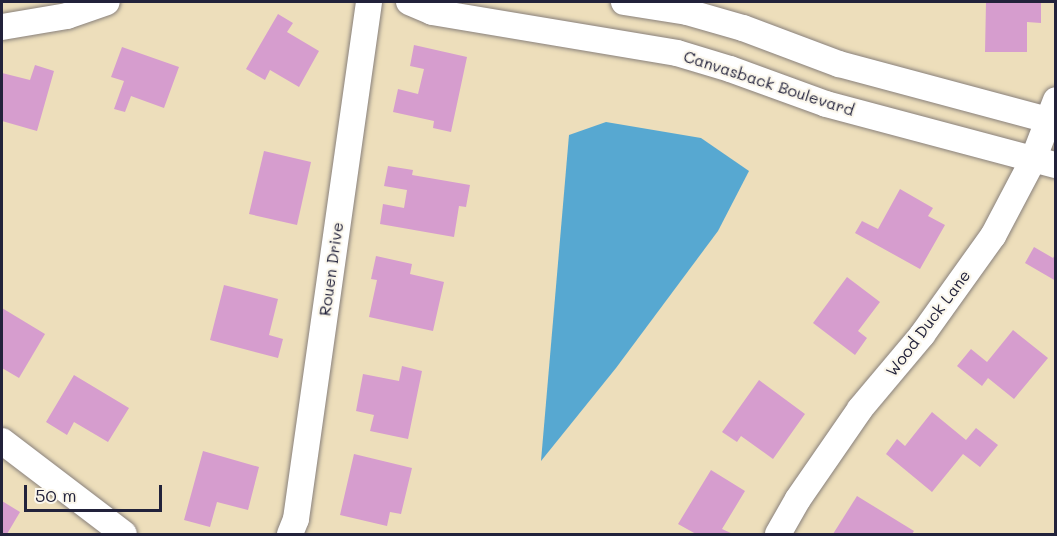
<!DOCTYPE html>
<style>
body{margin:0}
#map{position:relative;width:1057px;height:536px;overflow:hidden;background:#eddebb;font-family:Mali,sans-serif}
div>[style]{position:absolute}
.water>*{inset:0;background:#57a8d1}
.building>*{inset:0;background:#d69dce}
.roads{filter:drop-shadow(0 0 2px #88807b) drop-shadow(0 0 2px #88807b)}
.minor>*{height:26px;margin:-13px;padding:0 13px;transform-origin:13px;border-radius:13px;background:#fff}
span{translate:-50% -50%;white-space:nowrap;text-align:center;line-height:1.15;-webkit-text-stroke:4.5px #fbf7ec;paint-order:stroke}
.street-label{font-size:16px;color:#22223b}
.frame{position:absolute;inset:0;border:3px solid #22223b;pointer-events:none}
.scale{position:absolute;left:24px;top:485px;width:138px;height:27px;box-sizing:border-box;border:3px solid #22223b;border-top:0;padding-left:8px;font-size:18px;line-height:21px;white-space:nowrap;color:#22223b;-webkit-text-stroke:4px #fbf7ec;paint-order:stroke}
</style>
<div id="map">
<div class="water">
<div style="clip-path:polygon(606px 122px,701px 138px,749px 171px,718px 231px,616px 368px,541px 461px,569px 135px)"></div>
</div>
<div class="building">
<div style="clip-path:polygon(986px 2px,1041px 2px,1041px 23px,1027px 22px,1027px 52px,985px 52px)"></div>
<div style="clip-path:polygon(278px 14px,293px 23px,287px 32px,319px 51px,299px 87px,270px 70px,265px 80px,246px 69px)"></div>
<div style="clip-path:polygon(414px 45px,467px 57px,451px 132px,433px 128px,434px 121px,393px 112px,398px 89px,418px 94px,424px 69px,410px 66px)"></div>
<div style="clip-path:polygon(122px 47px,179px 67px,164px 108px,131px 96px,125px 112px,114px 109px,124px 81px,111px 77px)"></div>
<div style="clip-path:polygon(35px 65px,54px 71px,37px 131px,2px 121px,2px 73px,30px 80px)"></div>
<div style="clip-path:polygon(264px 151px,311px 162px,297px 225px,249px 214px)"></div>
<div style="clip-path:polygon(388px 166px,413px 170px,412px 175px,470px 185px,466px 207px,459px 206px,454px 237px,380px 224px,383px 204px,404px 208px,407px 190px,384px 186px)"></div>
<div style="clip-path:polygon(900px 189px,933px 208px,928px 216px,945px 225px,920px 269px,855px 233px,862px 221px,878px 229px)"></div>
<div style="clip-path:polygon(1034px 247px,1053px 258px,1056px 253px,1056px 281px,1025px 263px)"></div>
<div style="clip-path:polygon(376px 256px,412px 264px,410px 274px,444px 282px,433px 331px,369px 317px,377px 280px,371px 279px)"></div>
<div style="clip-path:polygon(847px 277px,880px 302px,858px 331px,867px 338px,855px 355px,813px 323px)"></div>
<div style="clip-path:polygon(224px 285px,278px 299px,269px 335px,283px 339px,278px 358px,210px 340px)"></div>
<div style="clip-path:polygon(2px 308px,45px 334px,19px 378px,2px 368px)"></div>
<div style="clip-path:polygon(1013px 330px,1048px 358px,1014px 399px,988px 378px,982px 386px,957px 366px,971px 349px,987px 362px)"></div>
<div style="clip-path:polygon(402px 366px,422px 371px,408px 439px,370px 431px,374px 415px,356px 411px,363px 374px,399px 381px)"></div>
<div style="clip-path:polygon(74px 375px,129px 408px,108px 442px,74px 422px,67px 435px,46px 422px)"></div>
<div style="clip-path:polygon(759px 380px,805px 414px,773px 459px,741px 436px,737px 442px,722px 432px)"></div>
<div style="clip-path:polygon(932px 412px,966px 440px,976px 428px,998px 445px,980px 467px,963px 454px,932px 492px,886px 454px,897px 439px,905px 446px)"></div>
<div style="clip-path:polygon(203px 451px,259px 467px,248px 510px,217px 502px,210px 527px,184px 520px)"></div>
<div style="clip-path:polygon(354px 454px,412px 468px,401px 514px,390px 512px,387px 526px,340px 515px)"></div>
<div style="clip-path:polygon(711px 470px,745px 491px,722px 529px,733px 534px,696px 534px,678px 524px)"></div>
<div style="clip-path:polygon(857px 496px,914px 531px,912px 534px,833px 534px)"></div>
<div style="clip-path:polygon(2px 501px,20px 512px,7px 534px,2px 534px)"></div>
</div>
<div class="roads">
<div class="minor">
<div style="left:409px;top:2px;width:25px;rotate:23deg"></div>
<div style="left:432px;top:12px;width:248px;rotate:9.5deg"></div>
<div style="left:677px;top:53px;width:55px;rotate:16.8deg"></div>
<div style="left:730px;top:69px;width:102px;rotate:20deg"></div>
<div style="left:826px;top:104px;width:238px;rotate:14.9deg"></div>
<div style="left:624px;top:2px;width:64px;rotate:9deg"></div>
<div style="left:687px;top:12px;width:58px;rotate:15.9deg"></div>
<div style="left:743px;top:28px;width:103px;rotate:20.6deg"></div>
<div style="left:839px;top:64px;width:225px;rotate:15deg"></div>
<div style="left:2px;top:27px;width:66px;rotate:-9.6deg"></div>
<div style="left:67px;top:16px;width:42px;rotate:-19.3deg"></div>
<div style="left:2px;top:441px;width:153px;rotate:37.3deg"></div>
<div style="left:290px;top:534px;width:16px;rotate:-68deg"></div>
<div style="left:296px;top:519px;width:522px;rotate:-81.96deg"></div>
<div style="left:778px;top:534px;width:40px;rotate:-60.3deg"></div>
<div style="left:798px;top:499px;width:109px;rotate:-55.4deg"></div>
<div style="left:860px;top:409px;width:97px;rotate:-50deg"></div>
<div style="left:922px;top:335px;width:122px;rotate:-54.4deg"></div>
<div style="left:993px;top:236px;width:86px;rotate:-62.2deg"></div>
<div style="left:1033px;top:160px;width:64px;rotate:-69deg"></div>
</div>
</div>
<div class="street-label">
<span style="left:769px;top:83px;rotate:18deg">Canvasback Boulevard</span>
<span style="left:331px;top:269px;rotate:-82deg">Rouen Drive</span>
<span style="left:928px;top:323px;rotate:-53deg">Wood Duck Lane</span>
</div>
<div class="frame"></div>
<div class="scale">50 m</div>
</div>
